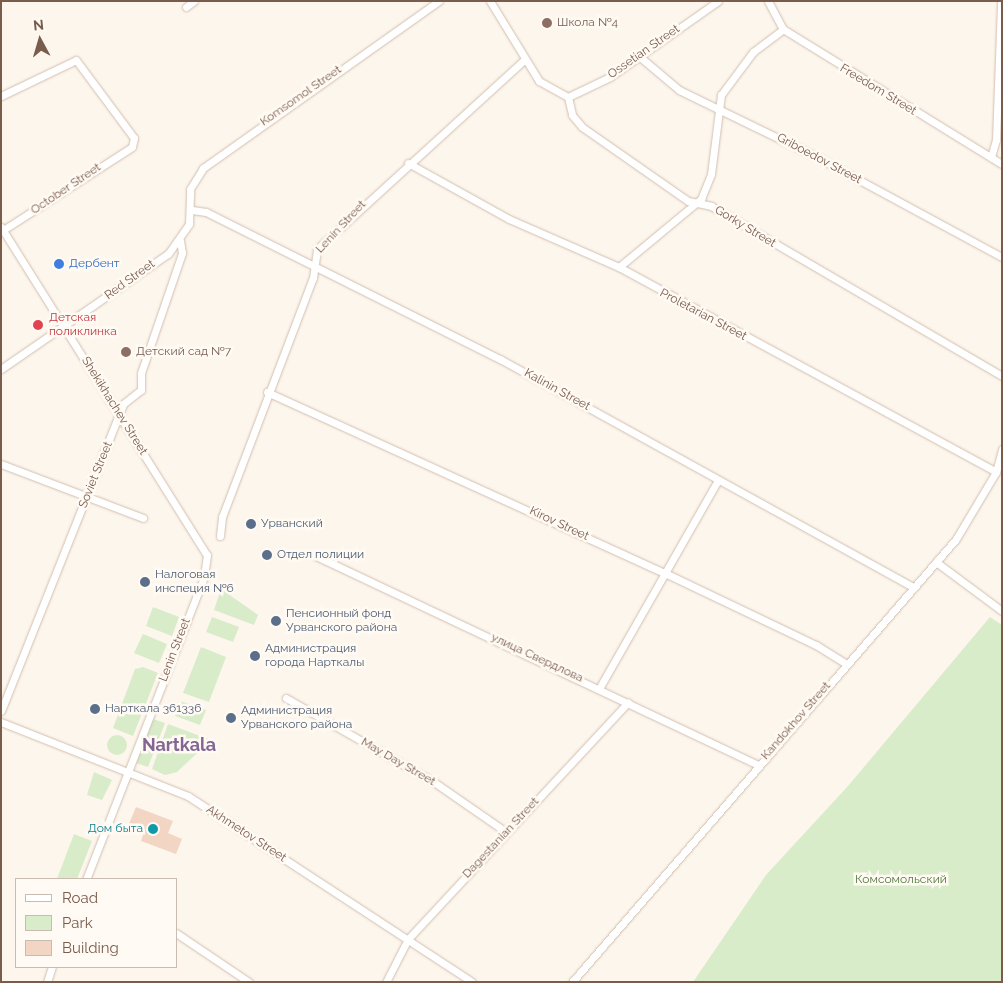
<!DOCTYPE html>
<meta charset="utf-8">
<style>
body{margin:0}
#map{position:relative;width:1003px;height:983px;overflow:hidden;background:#fdf6ec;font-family:Raleway,sans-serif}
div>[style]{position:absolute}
.green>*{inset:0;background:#d8ecc9}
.round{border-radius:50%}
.building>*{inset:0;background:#f3d5c3}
.roads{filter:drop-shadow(0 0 1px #d1beb0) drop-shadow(0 0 1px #d1beb0)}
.minor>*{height:7px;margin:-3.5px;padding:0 3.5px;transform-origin:3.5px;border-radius:3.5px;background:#fff}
.dots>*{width:14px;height:14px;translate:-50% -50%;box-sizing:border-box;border:2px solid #fffaf3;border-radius:50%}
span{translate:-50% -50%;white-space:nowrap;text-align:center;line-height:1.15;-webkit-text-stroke:5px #fffaf3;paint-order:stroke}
.education-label{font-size:12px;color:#785e54}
.left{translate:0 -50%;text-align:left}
.street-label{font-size:12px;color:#7a5c4d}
.shop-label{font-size:12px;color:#366cbe}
.health-label{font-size:12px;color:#be3a42}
.service-label{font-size:12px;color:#4e5e75}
.culture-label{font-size:12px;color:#0d838f}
.right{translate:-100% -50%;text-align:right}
.park-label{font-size:12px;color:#537a41}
.district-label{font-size:18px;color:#846695;font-weight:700}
.frame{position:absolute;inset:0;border:2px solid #7a5c4d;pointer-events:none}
.legend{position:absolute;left:15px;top:878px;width:162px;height:90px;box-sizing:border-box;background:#fffaf3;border:1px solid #cabbb1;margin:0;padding:6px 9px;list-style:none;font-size:15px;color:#7a5c4d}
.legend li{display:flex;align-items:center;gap:10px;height:25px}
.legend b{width:25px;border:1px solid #cabbb1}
.north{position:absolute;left:15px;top:15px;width:50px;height:50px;-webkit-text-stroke:4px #fffaf3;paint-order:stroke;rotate:354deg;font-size:14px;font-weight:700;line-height:20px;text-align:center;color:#7a5c4d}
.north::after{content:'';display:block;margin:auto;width:18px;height:22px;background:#7a5c4d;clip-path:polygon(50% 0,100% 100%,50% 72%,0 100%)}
</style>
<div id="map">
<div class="green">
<div style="clip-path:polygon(221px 589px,258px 615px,254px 625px,214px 610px)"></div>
<div style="clip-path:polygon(153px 607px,179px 617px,172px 636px,146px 626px)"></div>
<div style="clip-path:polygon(212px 617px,239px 627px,233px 642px,206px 632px)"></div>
<div style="clip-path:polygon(990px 617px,1002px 625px,1002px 982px,693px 982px,766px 875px,848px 786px)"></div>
<div style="clip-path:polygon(143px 634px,167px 644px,159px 663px,134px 653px)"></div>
<div style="clip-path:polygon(201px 647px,226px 657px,209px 702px,183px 693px)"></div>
<div style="clip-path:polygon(143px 667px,158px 673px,133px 736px,113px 728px,135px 669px)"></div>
<div style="clip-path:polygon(180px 701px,206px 710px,200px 725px,175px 716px)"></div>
<div style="clip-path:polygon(153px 719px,165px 723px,148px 767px,136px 763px)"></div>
<div style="clip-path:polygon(168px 724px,211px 740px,177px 772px,165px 775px,152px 769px)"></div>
<div class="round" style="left:107px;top:735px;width:20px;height:20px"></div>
<div style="clip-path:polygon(94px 772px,112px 780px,102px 800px,87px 795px)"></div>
<div style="clip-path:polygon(74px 834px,92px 841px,77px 879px,57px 879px)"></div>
</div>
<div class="building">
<div style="clip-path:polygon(136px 807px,173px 821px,168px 833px,182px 839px,176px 854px,141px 841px,144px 832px,128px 826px)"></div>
</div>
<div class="roads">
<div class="minor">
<div style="left:490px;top:1px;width:94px;rotate:58.5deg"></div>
<div style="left:539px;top:81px;width:33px;rotate:29deg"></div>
<div style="left:568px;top:97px;width:47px;rotate:-25.5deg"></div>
<div style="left:610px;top:77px;width:132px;rotate:-35.1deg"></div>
<div style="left:768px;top:1px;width:32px;rotate:62deg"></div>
<div style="left:783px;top:29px;width:257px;rotate:31.7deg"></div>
<div style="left:186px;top:7px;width:10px;rotate:-37deg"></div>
<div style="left:640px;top:57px;width:51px;rotate:40.2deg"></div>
<div style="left:679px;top:90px;width:149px;rotate:25.9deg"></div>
<div style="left:813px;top:155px;width:215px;rotate:28.4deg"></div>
<div style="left:1px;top:96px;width:83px;rotate:-25.6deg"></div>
<div style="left:76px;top:60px;width:97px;rotate:53.4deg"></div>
<div style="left:134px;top:138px;width:9px;rotate:103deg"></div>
<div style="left:132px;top:147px;width:153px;rotate:147.2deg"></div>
<div style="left:568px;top:97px;width:18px;rotate:77deg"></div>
<div style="left:572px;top:115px;width:16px;rotate:50deg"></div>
<div style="left:582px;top:127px;width:129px;rotate:34.9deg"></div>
<div style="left:688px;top:201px;width:24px;rotate:12deg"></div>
<div style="left:711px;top:206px;width:337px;rotate:30.3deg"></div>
<div style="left:991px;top:157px;width:18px;rotate:-74deg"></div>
<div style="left:996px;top:140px;width:139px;rotate:-87.9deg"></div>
<div style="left:408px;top:163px;width:115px;rotate:29deg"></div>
<div style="left:509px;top:219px;width:120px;rotate:23.6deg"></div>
<div style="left:619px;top:267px;width:429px;rotate:28.5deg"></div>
<div style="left:192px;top:210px;width:14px;rotate:8deg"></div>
<div style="left:206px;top:212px;width:329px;rotate:26.6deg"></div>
<div style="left:500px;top:359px;width:472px;rotate:28.9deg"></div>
<div style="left:1px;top:227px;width:387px;rotate:57.9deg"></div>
<div style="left:207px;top:555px;width:22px;rotate:98deg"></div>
<div style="left:204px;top:577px;width:324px;rotate:111.3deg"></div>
<div style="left:619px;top:267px;width:107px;rotate:-39.7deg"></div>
<div style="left:701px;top:199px;width:27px;rotate:-68deg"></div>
<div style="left:711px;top:174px;width:80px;rotate:-82.8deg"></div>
<div style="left:721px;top:95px;width:54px;rotate:-53.3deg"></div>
<div style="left:753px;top:52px;width:38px;rotate:-37deg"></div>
<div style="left:1px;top:369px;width:203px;rotate:-34.6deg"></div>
<div style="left:168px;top:254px;width:37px;rotate:-55deg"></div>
<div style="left:189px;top:224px;width:35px;rotate:-88deg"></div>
<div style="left:190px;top:189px;width:25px;rotate:-58deg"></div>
<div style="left:203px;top:168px;width:289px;rotate:-35.3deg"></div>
<div style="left:267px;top:392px;width:439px;rotate:24.5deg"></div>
<div style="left:667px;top:574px;width:165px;rotate:25.5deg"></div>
<div style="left:816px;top:645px;width:36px;rotate:32deg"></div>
<div style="left:1px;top:464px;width:152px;rotate:20.8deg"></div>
<div style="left:220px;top:536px;width:19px;rotate:-84deg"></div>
<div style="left:222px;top:517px;width:256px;rotate:-69.2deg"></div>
<div style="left:313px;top:278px;width:29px;rotate:-82deg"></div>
<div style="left:317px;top:249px;width:280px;rotate:-42.4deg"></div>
<div style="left:314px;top:555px;width:491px;rotate:25.3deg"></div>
<div style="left:936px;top:562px;width:82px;rotate:36.6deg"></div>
<div style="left:600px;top:687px;width:238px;rotate:-60.3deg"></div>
<div style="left:286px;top:698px;width:170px;rotate:29.6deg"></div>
<div style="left:434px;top:782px;width:88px;rotate:34.8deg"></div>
<div style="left:1px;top:711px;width:330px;rotate:-68.3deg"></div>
<div style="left:123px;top:404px;width:23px;rotate:-38deg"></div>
<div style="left:141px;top:390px;width:17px;rotate:-90deg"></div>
<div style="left:141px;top:373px;width:127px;rotate:-71.1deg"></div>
<div style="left:182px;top:253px;width:12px;rotate:-99deg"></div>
<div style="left:1px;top:722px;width:201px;rotate:21.6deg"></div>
<div style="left:188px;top:796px;width:339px;rotate:33.2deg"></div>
<div style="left:176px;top:933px;width:88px;rotate:33.9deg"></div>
<div style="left:47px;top:982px;width:16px;rotate:-72deg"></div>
<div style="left:386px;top:982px;width:48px;rotate:-62.9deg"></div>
<div style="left:408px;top:939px;width:323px;rotate:-47.1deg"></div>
<div style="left:572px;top:982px;width:586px;rotate:-49.08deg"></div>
<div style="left:956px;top:539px;width:78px;rotate:-59.2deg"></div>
<div style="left:996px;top:472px;width:24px;rotate:-75deg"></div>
</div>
</div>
<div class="dots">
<div style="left:547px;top:23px;background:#8d6e63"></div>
<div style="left:59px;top:264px;background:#3f7fe0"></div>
<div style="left:38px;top:325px;background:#e0444e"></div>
<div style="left:126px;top:352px;background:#8d6e63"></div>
<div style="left:251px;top:524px;background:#5c6f8a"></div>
<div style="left:267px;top:555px;background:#5c6f8a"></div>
<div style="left:145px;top:582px;background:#5c6f8a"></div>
<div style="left:276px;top:621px;background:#5c6f8a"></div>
<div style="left:255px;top:656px;background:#5c6f8a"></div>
<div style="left:95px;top:709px;background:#5c6f8a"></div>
<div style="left:231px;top:718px;background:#5c6f8a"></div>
<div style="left:153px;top:829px;background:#0f9aa8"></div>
</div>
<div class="education-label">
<span class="left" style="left:557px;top:23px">Школа №4</span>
<span class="left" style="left:136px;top:352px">Детский сад №7</span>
</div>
<div class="street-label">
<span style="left:644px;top:52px;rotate:-35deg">Ossetian Street</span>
<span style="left:878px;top:90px;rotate:31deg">Freedom Street</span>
<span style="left:301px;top:96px;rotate:-35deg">Komsomol Street</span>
<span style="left:819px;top:159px;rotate:28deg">Griboedov Street</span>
<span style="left:66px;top:189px;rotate:-34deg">October Street</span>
<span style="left:341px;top:227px;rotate:-47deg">Lenin Street</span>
<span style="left:745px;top:227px;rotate:31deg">Gorky Street</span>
<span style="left:130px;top:280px;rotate:-36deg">Red Street</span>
<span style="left:703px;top:315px;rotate:28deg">Proletarian Street</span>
<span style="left:557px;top:390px;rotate:29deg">Kalinin Street</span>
<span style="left:114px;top:406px;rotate:58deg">Shekikhachev Street</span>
<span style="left:96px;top:475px;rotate:-68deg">Soviet Street</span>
<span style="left:559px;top:524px;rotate:25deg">Kirov Street</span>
<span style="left:175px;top:650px;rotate:-69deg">Lenin Street</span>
<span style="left:537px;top:658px;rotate:25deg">улица Свердлова</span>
<span style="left:796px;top:721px;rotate:-49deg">Kandokhov Street</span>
<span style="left:398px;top:762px;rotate:30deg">May Day Street</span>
<span style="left:246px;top:834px;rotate:33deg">Akhmetov Street</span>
<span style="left:501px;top:838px;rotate:-47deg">Dagestanian Street</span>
</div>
<div class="shop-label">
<span class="left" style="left:69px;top:264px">Дербент</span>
</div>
<div class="health-label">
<span class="left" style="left:49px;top:325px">Детская<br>поликлинка</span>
</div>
<div class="service-label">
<span class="left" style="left:261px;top:524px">Урванский</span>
<span class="left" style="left:277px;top:555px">Отдел полиции</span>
<span class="left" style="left:155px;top:582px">Налоговая<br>инспеция №6</span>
<span class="left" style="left:286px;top:621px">Пенсионный фонд<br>Урванского района</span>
<span class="left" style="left:265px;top:656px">Администрация<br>города Нарткалы</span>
<span class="left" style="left:105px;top:709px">Нарткала 361336</span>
<span class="left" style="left:241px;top:718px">Администрация<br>Урванского района</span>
</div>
<div class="culture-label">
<span class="right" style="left:143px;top:829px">Дом быта</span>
</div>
<div class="park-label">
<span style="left:901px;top:880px">Комсомольский</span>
</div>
<div class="district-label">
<span style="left:179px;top:745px">Nartkala</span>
</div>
<div class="frame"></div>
<ul class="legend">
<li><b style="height:6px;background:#fff"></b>Road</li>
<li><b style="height:14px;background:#d8ecc9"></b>Park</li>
<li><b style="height:14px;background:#f3d5c3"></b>Building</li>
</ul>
<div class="north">N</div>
</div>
